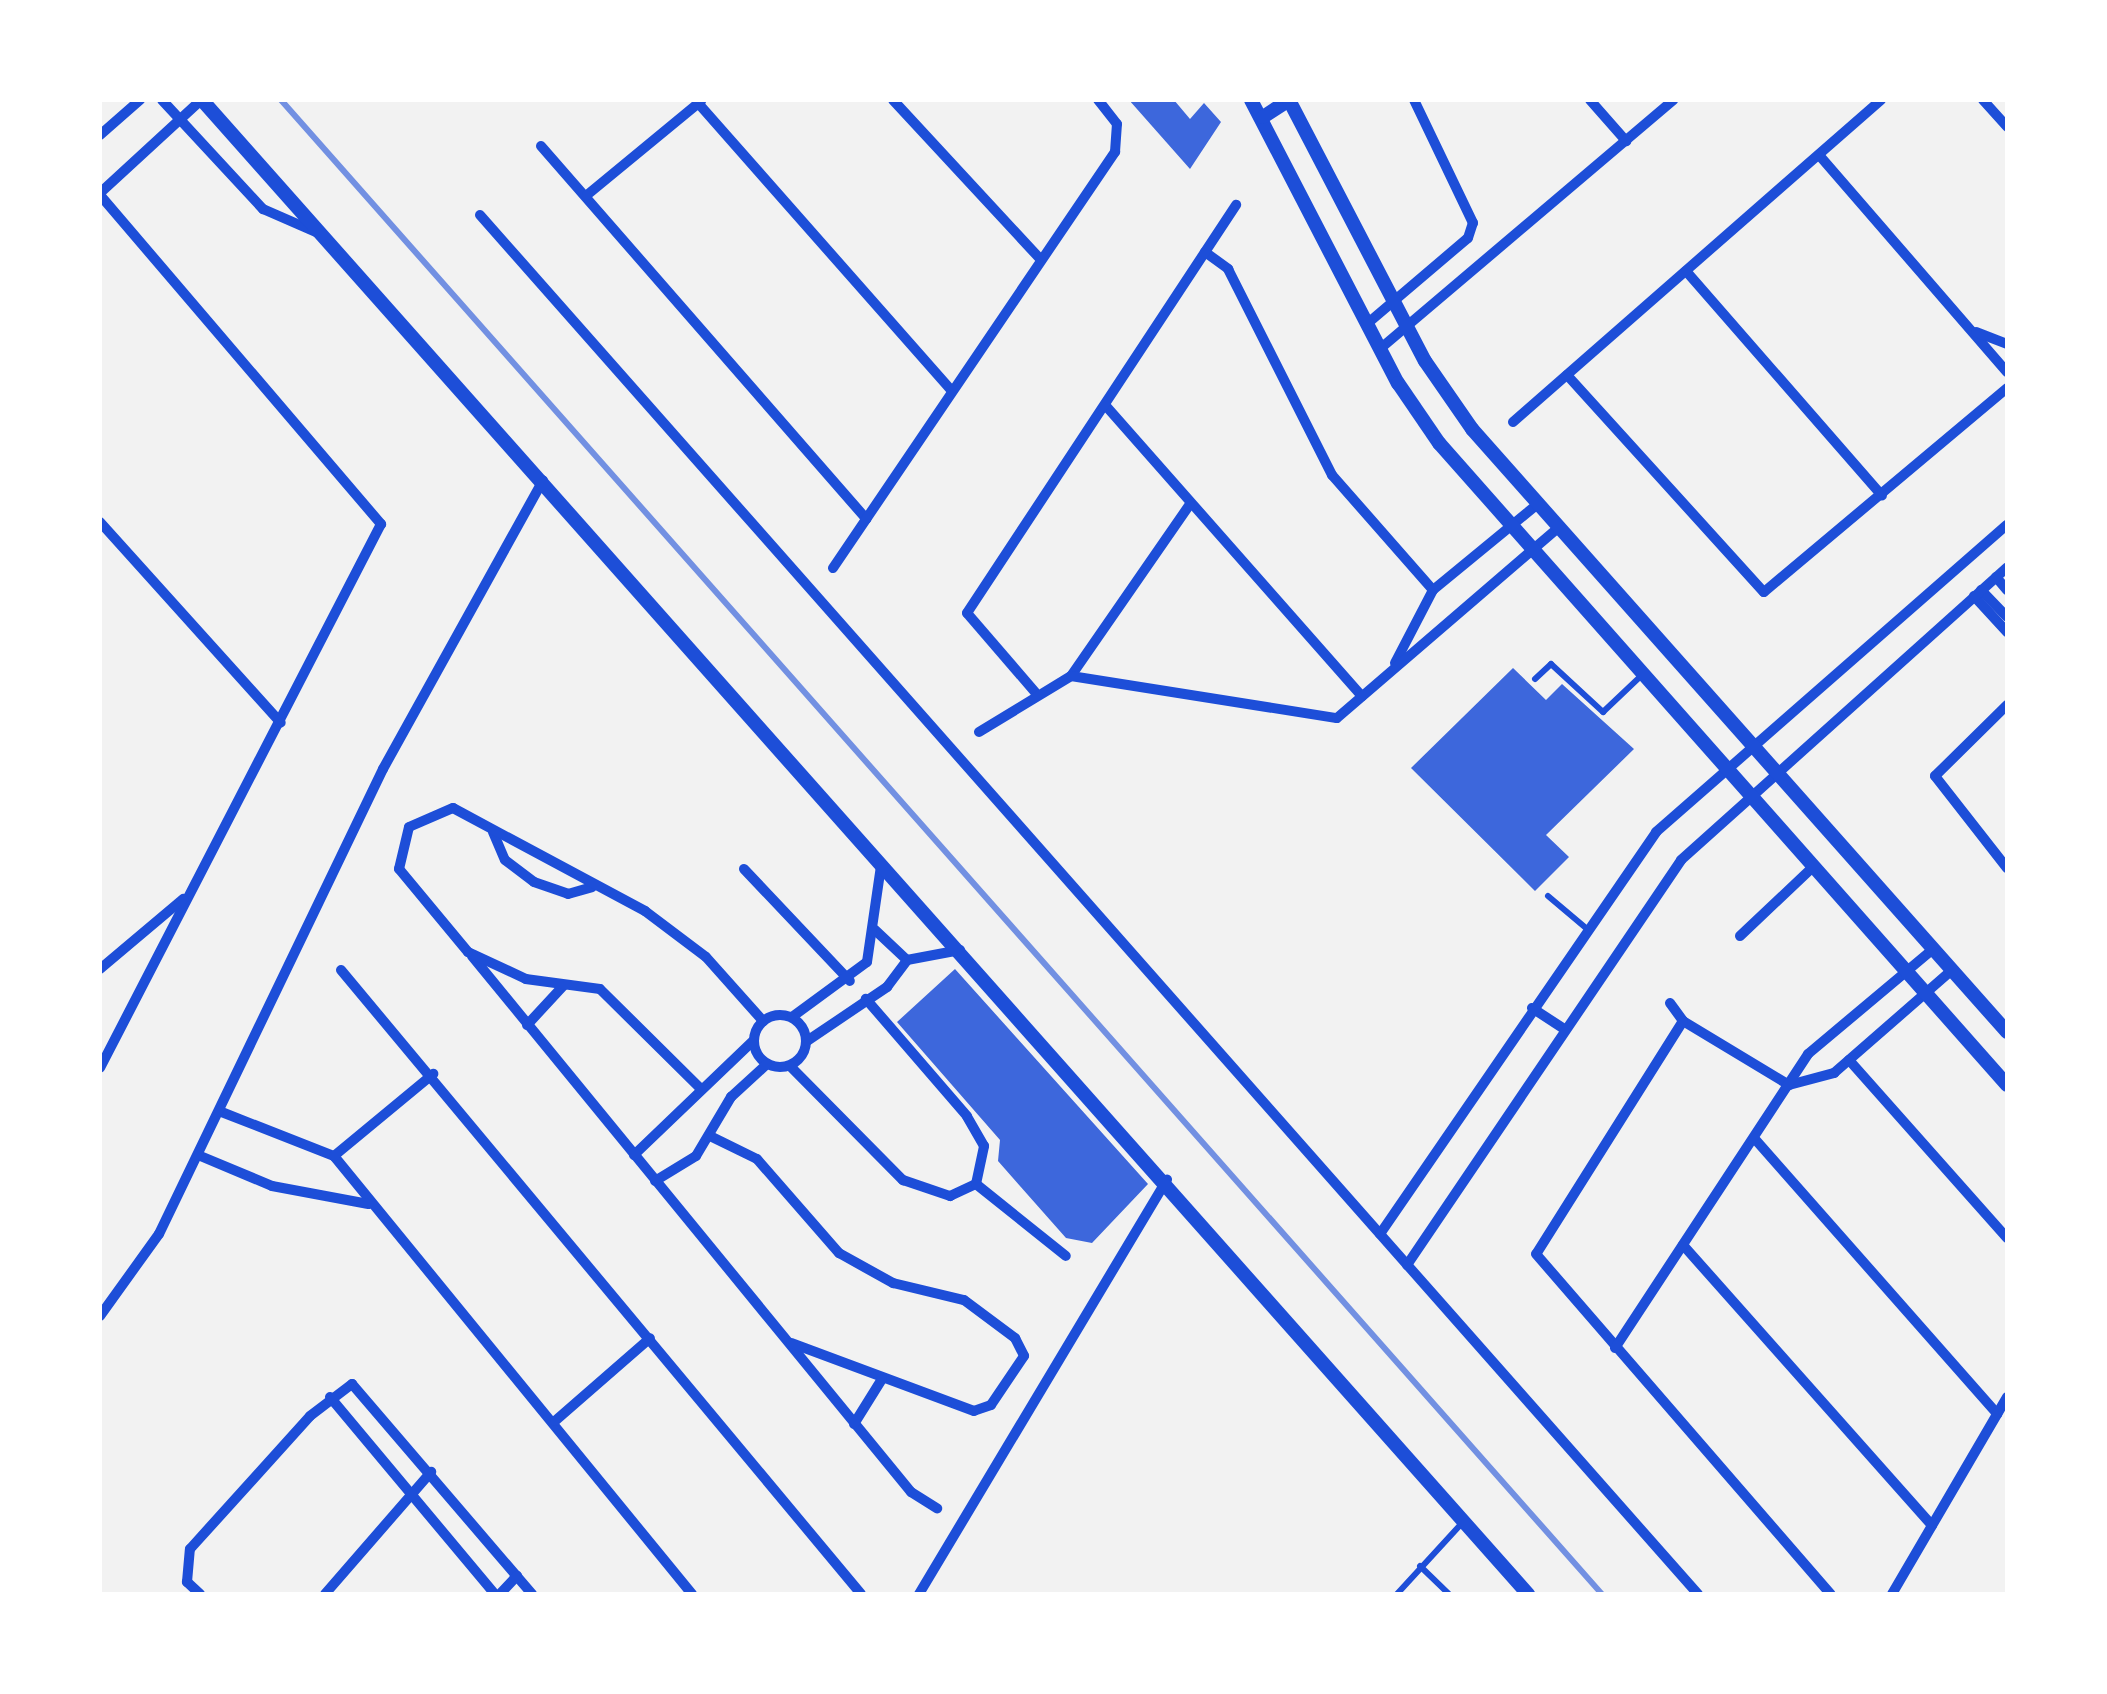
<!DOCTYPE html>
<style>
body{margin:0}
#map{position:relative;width:2107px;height:1694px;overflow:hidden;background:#f2f2f2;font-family:Spectral,serif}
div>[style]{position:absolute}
.building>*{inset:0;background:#3d67dc}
.service>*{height:6px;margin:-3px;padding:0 3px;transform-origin:3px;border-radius:3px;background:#1d4ed8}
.minor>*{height:10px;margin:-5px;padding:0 5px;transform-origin:5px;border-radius:5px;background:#1d4ed8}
.minor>.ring{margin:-5px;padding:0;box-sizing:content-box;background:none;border:10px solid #1d4ed8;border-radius:50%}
.tertiary>*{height:14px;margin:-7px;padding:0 7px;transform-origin:7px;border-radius:7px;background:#1d4ed8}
.rail>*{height:6px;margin:-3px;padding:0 3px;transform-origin:3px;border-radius:3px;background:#7290e2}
span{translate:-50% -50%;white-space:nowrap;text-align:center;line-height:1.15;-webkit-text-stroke:8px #fff;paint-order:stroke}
.frame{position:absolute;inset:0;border:102px solid #fff;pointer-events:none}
</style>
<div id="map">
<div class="building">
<div style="clip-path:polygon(1129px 100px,1174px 100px,1190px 119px,1204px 103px,1221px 122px,1190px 169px)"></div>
<div style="clip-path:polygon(1513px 668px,1546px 700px,1562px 684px,1634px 749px,1546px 835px,1569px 857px,1535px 891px,1411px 768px)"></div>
<div style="clip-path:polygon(955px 969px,1148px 1184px,1092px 1243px,1066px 1238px,998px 1161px,1000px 1140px,897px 1022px)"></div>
</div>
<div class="service">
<div style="left:1535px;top:679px;width:22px;rotate:-43deg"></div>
<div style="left:1551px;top:664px;width:71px;rotate:42.7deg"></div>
<div style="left:1603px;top:712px;width:55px;rotate:-43.5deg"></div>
<div style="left:1548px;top:896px;width:50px;rotate:40.1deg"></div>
<div style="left:1420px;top:1566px;width:40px;rotate:44deg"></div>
<div style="left:1397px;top:1594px;width:98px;rotate:-47.5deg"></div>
</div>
<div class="minor">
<div style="left:162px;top:100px;width:149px;rotate:47.2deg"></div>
<div style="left:263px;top:209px;width:60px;rotate:23.6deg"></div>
<div style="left:893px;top:100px;width:218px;rotate:47.2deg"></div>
<div style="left:1590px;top:100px;width:55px;rotate:48.7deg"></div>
<div style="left:1983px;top:100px;width:36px;rotate:48deg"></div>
<div style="left:698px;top:103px;width:383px;rotate:48.6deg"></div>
<div style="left:100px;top:135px;width:53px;rotate:-41.2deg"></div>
<div style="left:541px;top:146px;width:495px;rotate:48.9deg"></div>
<div style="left:1819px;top:155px;width:287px;rotate:49.1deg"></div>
<div style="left:100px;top:193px;width:137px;rotate:-42.6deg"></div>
<div style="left:100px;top:195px;width:433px;rotate:49.5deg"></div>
<div style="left:381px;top:524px;width:612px;rotate:117.32deg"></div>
<div style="left:587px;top:195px;width:148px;rotate:-39.5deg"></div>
<div style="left:480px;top:215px;width:1840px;rotate:48.55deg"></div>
<div style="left:1205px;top:252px;width:29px;rotate:36deg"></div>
<div style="left:1228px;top:269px;width:231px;rotate:63.2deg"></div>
<div style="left:1332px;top:475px;width:153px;rotate:48.7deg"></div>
<div style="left:1686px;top:271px;width:298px;rotate:48.9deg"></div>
<div style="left:1368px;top:323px;width:131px;rotate:-40.4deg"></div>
<div style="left:1468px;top:238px;width:16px;rotate:-72deg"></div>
<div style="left:1473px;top:223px;width:136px;rotate:-115.6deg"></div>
<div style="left:1976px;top:332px;width:33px;rotate:21deg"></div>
<div style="left:1381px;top:348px;width:383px;rotate:-40.3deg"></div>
<div style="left:1567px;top:375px;width:293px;rotate:47.8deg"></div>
<div style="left:1764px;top:592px;width:317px;rotate:-40deg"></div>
<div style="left:1106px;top:406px;width:387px;rotate:48.6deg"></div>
<div style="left:1513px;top:422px;width:489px;rotate:-41.2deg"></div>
<div style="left:100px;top:522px;width:270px;rotate:48deg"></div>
<div style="left:833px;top:568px;width:503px;rotate:-55.87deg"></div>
<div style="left:1115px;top:152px;width:28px;rotate:-86deg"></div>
<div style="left:1117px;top:124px;width:31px;rotate:-128deg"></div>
<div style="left:1996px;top:577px;width:17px;rotate:50deg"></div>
<div style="left:1981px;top:590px;width:37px;rotate:46deg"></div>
<div style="left:1974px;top:596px;width:49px;rotate:47.5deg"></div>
<div style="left:1395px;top:663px;width:82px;rotate:-62.5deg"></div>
<div style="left:1433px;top:590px;width:137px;rotate:-39.4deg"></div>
<div style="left:1071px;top:676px;width:209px;rotate:-55.3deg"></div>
<div style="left:1035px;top:692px;width:104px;rotate:-130.7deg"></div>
<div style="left:967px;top:613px;width:489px;rotate:-56.6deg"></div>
<div style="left:2007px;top:705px;width:101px;rotate:135.4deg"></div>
<div style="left:1935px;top:776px;width:117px;rotate:52deg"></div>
<div style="left:979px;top:732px;width:108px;rotate:-31.3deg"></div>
<div style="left:1071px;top:676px;width:269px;rotate:9deg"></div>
<div style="left:1337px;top:718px;width:293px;rotate:-40.7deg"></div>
<div style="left:493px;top:832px;width:30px;rotate:67deg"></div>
<div style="left:505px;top:860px;width:36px;rotate:37deg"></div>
<div style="left:534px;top:882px;width:36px;rotate:19deg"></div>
<div style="left:568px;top:894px;width:25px;rotate:-16deg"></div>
<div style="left:744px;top:869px;width:154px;rotate:46.6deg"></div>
<div style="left:875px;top:930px;width:44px;rotate:43.2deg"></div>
<div style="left:1740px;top:936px;width:102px;rotate:-43.4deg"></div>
<div style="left:472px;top:956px;width:693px;rotate:50.68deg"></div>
<div style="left:911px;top:1492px;width:31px;rotate:32deg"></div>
<div style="left:100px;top:969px;width:109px;rotate:-40.1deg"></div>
<div style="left:341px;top:970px;width:812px;rotate:50.19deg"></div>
<div style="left:1670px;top:1003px;width:22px;rotate:54deg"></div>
<div style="left:1683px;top:1021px;width:124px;rotate:31.1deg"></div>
<div style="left:1789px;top:1085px;width:47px;rotate:-14.9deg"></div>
<div style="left:1834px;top:1073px;width:157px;rotate:-41.1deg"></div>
<div style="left:1532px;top:1008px;width:38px;rotate:33deg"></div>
<div class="ring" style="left:754px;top:1015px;width:42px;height:42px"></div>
<div style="left:792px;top:1017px;width:93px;rotate:-36.3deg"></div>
<div style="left:867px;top:962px;width:97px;rotate:-81.7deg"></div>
<div style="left:1683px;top:1021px;width:275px;rotate:122.2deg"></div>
<div style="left:1536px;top:1254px;width:450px;rotate:49.1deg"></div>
<div style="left:527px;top:1025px;width:54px;rotate:-47.2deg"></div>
<div style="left:807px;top:1041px;width:97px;rotate:-34deg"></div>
<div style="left:887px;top:987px;width:34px;rotate:-53deg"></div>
<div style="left:907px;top:960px;width:54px;rotate:-10.7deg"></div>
<div style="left:1849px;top:1060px;width:238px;rotate:48.4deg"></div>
<div style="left:790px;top:1066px;width:161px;rotate:45.3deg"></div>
<div style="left:903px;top:1180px;width:50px;rotate:18.8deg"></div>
<div style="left:950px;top:1196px;width:29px;rotate:-25deg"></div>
<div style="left:976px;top:1184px;width:39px;rotate:-78deg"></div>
<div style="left:984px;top:1146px;width:34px;rotate:-120deg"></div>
<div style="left:967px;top:1116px;width:155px;rotate:-130.8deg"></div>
<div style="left:699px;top:1087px;width:139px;rotate:-135.3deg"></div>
<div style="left:600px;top:989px;width:75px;rotate:-172.3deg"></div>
<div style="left:526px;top:979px;width:64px;rotate:-155deg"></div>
<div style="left:468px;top:952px;width:108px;rotate:-129.7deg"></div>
<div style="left:399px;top:869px;width:43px;rotate:-76.6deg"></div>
<div style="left:409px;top:827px;width:48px;rotate:-23.4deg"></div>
<div style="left:453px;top:808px;width:218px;rotate:28.2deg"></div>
<div style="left:645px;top:911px;width:76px;rotate:37deg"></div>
<div style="left:706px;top:957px;width:86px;rotate:48.3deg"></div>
<div style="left:219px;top:1111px;width:123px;rotate:21.4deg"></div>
<div style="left:334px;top:1156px;width:566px;rotate:50.74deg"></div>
<div style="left:710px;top:1136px;width:52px;rotate:26.1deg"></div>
<div style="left:757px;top:1159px;width:125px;rotate:48.9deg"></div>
<div style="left:839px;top:1253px;width:62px;rotate:29.1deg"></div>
<div style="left:893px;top:1283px;width:73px;rotate:13.5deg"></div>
<div style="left:964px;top:1300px;width:64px;rotate:36.7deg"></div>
<div style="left:1015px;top:1338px;width:20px;rotate:63deg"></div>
<div style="left:1024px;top:1356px;width:59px;rotate:124deg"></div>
<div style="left:991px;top:1405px;width:18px;rotate:161deg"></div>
<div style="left:974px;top:1411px;width:195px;rotate:-159.6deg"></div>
<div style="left:1754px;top:1138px;width:368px;rotate:48.6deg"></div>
<div style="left:198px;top:1155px;width:80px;rotate:22.7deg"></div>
<div style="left:272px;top:1186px;width:98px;rotate:10.6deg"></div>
<div style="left:634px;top:1155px;width:165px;rotate:-43.8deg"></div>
<div style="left:334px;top:1156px;width:129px;rotate:-39.6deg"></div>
<div style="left:655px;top:1181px;width:48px;rotate:-31.4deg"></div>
<div style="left:696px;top:1156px;width:69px;rotate:-59.3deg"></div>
<div style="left:731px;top:1097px;width:49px;rotate:-42.5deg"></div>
<div style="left:976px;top:1184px;width:115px;rotate:38.7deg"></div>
<div style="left:1380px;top:1234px;width:488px;rotate:-55.5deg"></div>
<div style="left:1656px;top:832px;width:466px;rotate:-41.2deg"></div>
<div style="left:1683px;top:1245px;width:375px;rotate:48.4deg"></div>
<div style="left:1407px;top:1265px;width:489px;rotate:-55.9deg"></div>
<div style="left:1681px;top:860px;width:438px;rotate:-41.9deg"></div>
<div style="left:100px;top:1316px;width:101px;rotate:-54.3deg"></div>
<div style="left:159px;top:1234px;width:516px;rotate:-64.28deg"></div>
<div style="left:383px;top:769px;width:330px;rotate:-61deg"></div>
<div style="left:1615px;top:1348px;width:352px;rotate:-56.7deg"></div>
<div style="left:1808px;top:1054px;width:163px;rotate:-40deg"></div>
<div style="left:330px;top:1397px;width:257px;rotate:50.1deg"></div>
<div style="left:555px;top:1421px;width:126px;rotate:-41.1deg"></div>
<div style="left:854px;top:1424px;width:53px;rotate:-58.1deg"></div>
<div style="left:200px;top:1594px;width:18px;rotate:-137deg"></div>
<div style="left:187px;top:1582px;width:33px;rotate:-85deg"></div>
<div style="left:190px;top:1549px;width:179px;rotate:-47.9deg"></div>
<div style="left:310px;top:1416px;width:53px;rotate:-37.3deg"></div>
<div style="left:352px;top:1384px;width:277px;rotate:49.4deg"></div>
<div style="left:325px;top:1594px;width:162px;rotate:-49deg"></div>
<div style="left:500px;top:1594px;width:25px;rotate:-47deg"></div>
<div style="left:919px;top:1594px;width:483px;rotate:-59.1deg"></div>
<div style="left:1892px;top:1594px;width:228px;rotate:-59.7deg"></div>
</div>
<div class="tertiary">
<div style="left:202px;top:100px;width:1998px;rotate:48.41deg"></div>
<div style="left:1251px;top:100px;width:319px;rotate:62.6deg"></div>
<div style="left:1398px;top:383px;width:73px;rotate:55.7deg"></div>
<div style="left:1439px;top:443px;width:857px;rotate:48.5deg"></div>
<div style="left:1263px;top:117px;width:31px;rotate:-33deg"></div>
<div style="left:1289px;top:100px;width:294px;rotate:62.5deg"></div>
<div style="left:1425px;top:361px;width:83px;rotate:55.3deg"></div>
<div style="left:1472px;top:429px;width:806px;rotate:48.42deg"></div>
</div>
<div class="rail">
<div style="left:281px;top:100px;width:1994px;rotate:48.52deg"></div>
</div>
<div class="frame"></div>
</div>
